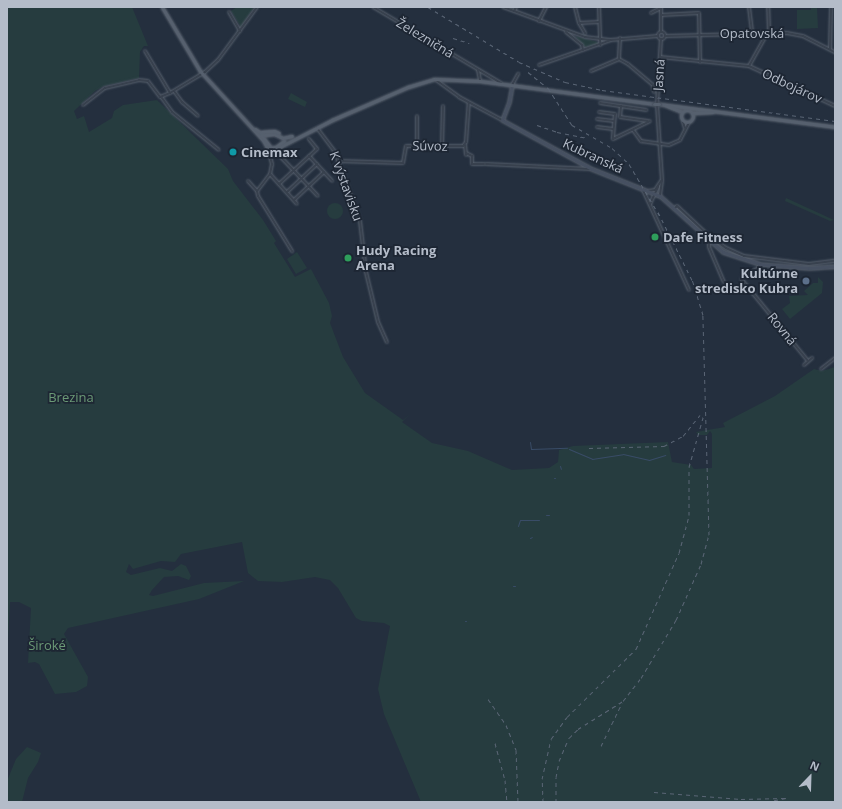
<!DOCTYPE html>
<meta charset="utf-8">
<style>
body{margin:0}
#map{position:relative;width:842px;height:809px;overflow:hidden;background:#242f3e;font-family:"Open Sans",sans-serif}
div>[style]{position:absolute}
.green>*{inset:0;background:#263c3f}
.round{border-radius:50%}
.stream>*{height:1px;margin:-0.5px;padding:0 0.5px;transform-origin:0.5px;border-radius:0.5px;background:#394c67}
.roads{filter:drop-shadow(0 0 1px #565f6c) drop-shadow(0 0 1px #565f6c)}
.street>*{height:2px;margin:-1px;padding:0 1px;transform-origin:1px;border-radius:1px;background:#38414e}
.street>.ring{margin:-1px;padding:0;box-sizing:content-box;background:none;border:2px solid #38414e;border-radius:50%}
.secondary>*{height:3px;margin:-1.5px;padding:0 1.5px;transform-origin:1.5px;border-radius:1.5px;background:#465061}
.primary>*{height:3px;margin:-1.5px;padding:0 1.5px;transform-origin:1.5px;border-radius:1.5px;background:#56606e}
.primary>.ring{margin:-1.5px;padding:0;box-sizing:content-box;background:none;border:3px solid #56606e;border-radius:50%}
.rail>*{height:1px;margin-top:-0.5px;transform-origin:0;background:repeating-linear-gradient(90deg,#5a6575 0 4px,transparent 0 8px)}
.bridges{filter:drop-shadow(0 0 1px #414a57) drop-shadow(0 0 1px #414a57)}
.primary-bridge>*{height:3px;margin:-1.5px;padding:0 1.5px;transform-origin:1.5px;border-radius:1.5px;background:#56606e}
.dots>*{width:11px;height:11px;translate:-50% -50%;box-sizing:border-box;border:2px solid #1d2633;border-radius:50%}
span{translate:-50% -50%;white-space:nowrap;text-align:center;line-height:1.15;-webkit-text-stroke:3.5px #1d2633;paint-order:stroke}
.street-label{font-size:13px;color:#b4bcc9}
.poi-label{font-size:13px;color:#b4bcc9;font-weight:700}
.left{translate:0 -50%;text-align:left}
.right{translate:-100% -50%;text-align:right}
.park-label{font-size:13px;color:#6b9a76}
.frame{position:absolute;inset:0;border:8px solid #b4bcc9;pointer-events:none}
.north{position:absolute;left:790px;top:757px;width:40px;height:40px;-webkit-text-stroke:3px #1d2633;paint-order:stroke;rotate:23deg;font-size:11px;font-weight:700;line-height:16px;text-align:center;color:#b4bcc9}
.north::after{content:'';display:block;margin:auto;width:14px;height:18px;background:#b4bcc9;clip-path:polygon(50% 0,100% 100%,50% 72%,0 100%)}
</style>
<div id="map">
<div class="green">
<div style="clip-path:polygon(7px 7px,132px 7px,148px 46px,144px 46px,140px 52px,139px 78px,104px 86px,95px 91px,74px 111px,77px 119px,84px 116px,89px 132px,112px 118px,114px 111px,123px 105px,157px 100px,228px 169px,233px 181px,263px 220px,276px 241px,274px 243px,295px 277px,311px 269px,329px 303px,332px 316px,330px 323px,343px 357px,365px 393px,403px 420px,410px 414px,402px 422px,432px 443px,468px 451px,512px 470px,549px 468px,558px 462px,559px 450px,573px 446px,668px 442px,672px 462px,691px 465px,694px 469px,712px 468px,712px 434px,710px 431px,707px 435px,698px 435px,696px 432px,725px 427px,723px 423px,775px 396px,814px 369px,822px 371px,835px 367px,835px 802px,421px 802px,384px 714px,378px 689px,390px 626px,384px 623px,362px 621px,356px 618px,338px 588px,330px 580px,315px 577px,282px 582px,258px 581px,248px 573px,242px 542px,181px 554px,175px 562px,161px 561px,133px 569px,129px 564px,126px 572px,131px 575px,160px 568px,172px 571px,181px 564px,186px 566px,191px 576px,189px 580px,178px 576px,164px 577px,152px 590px,149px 595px,153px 596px,204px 583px,244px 581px,199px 599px,68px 628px,64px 634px,88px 677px,87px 686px,76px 692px,55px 694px,39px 664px,35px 662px,28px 663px,31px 608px,19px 602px,10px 602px,7px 659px)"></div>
<div style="clip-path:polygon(237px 7px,254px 7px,241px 27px,231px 11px)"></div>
<div style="clip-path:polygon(811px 7px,817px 7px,818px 28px,797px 29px,797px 10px,811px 10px)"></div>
<div style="clip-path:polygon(575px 36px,598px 42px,598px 45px,585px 47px)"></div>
<div style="clip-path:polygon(291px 93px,307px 102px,305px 107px,288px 99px)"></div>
<div style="clip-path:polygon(786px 198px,834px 220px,830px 221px,785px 201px)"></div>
<div class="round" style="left:327px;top:203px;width:16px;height:16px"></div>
<div style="clip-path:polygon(297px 252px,307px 268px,296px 274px,287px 259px)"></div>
<div style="clip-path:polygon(818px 277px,823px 282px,822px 293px,790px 319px,782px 309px,790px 303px,789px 296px,808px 295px,804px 291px,813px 283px,818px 283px)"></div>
<div style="clip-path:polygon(27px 747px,41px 753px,38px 762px,28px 778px,22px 802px,7px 802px,7px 781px,16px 759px)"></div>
</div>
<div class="stream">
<div style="left:530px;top:442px;width:7px;rotate:82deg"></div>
<div style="left:531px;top:449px;width:36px;rotate:-2deg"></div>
<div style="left:569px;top:449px;width:25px;rotate:23deg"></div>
<div style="left:592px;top:459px;width:31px;rotate:-9deg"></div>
<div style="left:623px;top:454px;width:27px;rotate:13deg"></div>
<div style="left:649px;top:460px;width:17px;rotate:-17deg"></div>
<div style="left:560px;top:466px;width:3px;rotate:72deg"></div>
<div style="left:554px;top:478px;width:1px"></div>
<div style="left:546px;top:515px;width:3px"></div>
<div style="left:518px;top:526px;width:6px;rotate:-72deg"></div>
<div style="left:520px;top:520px;width:19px"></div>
<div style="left:530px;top:538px;width:2px;rotate:-27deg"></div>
<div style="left:513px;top:586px;width:2px"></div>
<div style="left:465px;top:621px;width:1px"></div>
</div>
<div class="roads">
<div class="street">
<div style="left:373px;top:7px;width:149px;rotate:30.7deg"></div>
<div style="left:503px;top:7px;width:87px;rotate:20.1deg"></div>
<div style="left:585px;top:37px;width:25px;rotate:7deg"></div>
<div style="left:575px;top:7px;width:16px;rotate:76deg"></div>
<div style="left:579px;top:23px;width:20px;rotate:-3deg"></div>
<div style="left:599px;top:7px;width:38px;rotate:88deg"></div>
<div style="left:661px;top:7px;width:25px;rotate:90deg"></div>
<div style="left:749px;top:7px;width:25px;rotate:83deg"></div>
<div style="left:514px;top:11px;width:4px;rotate:-63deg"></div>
<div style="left:229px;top:12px;width:22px;rotate:60deg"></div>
<div style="left:651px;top:13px;width:11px;rotate:-27deg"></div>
<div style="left:661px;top:15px;width:38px;rotate:-3deg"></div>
<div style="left:699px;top:13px;width:49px;rotate:88.8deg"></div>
<div style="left:539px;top:21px;width:16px;rotate:-63deg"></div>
<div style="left:579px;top:23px;width:12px;rotate:59deg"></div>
<div class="ring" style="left:657.5px;top:31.5px;width:5px;height:5px"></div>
<div style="left:566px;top:32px;width:21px;rotate:39deg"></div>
<div style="left:582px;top:45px;width:5px;rotate:79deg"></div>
<div style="left:665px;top:36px;width:122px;rotate:-1.4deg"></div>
<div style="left:787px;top:33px;width:16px;rotate:11deg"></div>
<div style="left:803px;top:36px;width:36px;rotate:27deg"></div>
<div style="left:620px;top:38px;width:21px;rotate:93deg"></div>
<div style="left:619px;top:59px;width:10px;rotate:29deg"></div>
<div style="left:628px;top:64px;width:33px;rotate:40deg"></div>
<div style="left:653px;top:85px;width:7px;rotate:82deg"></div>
<div style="left:830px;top:49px;width:42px;rotate:-88.6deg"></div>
<div style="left:145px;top:51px;width:49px;rotate:59.2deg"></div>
<div style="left:660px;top:57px;width:89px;rotate:5.8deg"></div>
<div style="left:749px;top:66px;width:95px;rotate:24.9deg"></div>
<div style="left:539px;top:65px;width:76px;rotate:-19.1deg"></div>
<div style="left:611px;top:40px;width:47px;rotate:-4.9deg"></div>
<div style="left:749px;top:66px;width:41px;rotate:-60.9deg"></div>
<div style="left:769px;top:30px;width:23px;rotate:-92deg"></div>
<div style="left:478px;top:70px;width:10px;rotate:79deg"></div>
<div style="left:591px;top:71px;width:30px;rotate:-23deg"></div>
<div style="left:436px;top:80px;width:29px;rotate:36deg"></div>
<div style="left:459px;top:97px;width:49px;rotate:28.1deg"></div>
<div style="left:512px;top:85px;width:13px;rotate:-61deg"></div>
<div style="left:174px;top:91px;width:14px;rotate:54deg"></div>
<div style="left:182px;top:102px;width:21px;rotate:41deg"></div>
<div style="left:162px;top:98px;width:17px;rotate:54deg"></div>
<div style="left:172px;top:112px;width:60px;rotate:39deg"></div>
<div style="left:600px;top:103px;width:47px;rotate:8.7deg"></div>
<div style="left:83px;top:105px;width:28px;rotate:-38deg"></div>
<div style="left:105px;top:88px;width:35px;rotate:-13deg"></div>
<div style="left:139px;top:80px;width:9px;rotate:6deg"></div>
<div style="left:148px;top:81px;width:20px;rotate:53deg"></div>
<div style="left:160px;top:97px;width:11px;rotate:-22deg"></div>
<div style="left:170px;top:93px;width:41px;rotate:-31deg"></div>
<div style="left:205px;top:72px;width:18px;rotate:-43deg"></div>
<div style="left:218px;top:60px;width:66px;rotate:-53.7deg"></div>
<div style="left:621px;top:106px;width:11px;rotate:95deg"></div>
<div style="left:620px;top:117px;width:28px;rotate:8deg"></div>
<div style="left:599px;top:112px;width:16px;rotate:7deg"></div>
<div style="left:615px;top:114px;width:25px;rotate:95deg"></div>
<div style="left:613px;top:139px;width:41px;rotate:-25.9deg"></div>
<div style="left:417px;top:116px;width:29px;rotate:90deg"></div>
<div style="left:597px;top:119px;width:17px;rotate:7deg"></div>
<div style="left:683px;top:122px;width:6px;rotate:72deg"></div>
<div style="left:597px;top:127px;width:16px;rotate:7deg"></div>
<div style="left:317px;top:128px;width:30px;rotate:53deg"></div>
<div style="left:335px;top:152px;width:73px;rotate:70.1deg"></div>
<div style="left:360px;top:221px;width:51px;rotate:83.3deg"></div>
<div style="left:366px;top:272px;width:51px;rotate:76.5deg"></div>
<div style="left:378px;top:322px;width:22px;rotate:66deg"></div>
<div style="left:633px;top:130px;width:14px;rotate:54deg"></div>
<div style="left:641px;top:141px;width:28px;rotate:8deg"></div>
<div style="left:669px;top:145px;width:12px;rotate:-24deg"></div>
<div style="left:680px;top:140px;width:20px;rotate:-63deg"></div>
<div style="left:465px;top:145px;width:10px;rotate:84deg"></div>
<div style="left:442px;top:146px;width:40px;rotate:-88.6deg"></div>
<div style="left:268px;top:149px;width:16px;rotate:75deg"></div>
<div style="left:272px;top:164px;width:10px;rotate:101deg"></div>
<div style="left:270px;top:174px;width:21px;rotate:127deg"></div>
<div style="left:257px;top:191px;width:5px;rotate:79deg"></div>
<div style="left:258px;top:196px;width:65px;rotate:58.3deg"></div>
<div style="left:277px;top:153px;width:59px;rotate:46.4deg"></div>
<div style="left:466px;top:153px;width:7px;rotate:27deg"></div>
<div style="left:472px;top:156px;width:8px;rotate:90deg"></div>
<div style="left:472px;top:164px;width:12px"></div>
<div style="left:272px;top:155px;width:5px;rotate:-53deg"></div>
<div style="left:309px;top:156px;width:34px;rotate:47deg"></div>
<div style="left:338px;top:161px;width:65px;rotate:1.8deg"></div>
<div style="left:403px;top:163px;width:17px;rotate:-80deg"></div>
<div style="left:406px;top:146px;width:57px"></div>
<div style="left:463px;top:146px;width:5px;rotate:-53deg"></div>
<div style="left:466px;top:142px;width:39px;rotate:-86deg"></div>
<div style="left:486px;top:164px;width:105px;rotate:2.7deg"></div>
<div style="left:270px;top:174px;width:40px;rotate:48deg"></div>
<div style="left:248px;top:181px;width:13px;rotate:48deg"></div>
<div style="left:279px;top:184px;width:52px;rotate:-42.6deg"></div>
<div style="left:317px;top:149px;width:13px;rotate:-129deg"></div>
<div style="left:643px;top:190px;width:110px;rotate:65.3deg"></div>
<div style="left:648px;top:191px;width:7px;rotate:-8deg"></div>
<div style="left:655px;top:190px;width:11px;rotate:-56deg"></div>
<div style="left:287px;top:192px;width:41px;rotate:-43deg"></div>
<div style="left:660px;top:195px;width:15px;rotate:-82deg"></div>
<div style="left:662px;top:180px;width:76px;rotate:-93.8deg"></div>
<div style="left:657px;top:104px;width:65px;rotate:-86.5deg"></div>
<div style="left:294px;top:200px;width:41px;rotate:-43deg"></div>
<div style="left:650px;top:204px;width:19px;rotate:-65deg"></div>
<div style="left:674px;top:209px;width:4px;rotate:-45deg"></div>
<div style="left:677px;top:206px;width:42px;rotate:43.1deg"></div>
<div style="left:708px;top:235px;width:22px;rotate:36deg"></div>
<div style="left:726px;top:248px;width:20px;rotate:24deg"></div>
<div style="left:744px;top:256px;width:65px;rotate:7deg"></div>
<div style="left:809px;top:264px;width:26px;rotate:-7deg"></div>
<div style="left:709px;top:241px;width:6px;rotate:90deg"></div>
<div style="left:709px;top:247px;width:38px;rotate:67deg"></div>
<div style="left:759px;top:264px;width:4px;rotate:90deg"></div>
<div style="left:759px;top:268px;width:18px;rotate:153deg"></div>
<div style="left:743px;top:276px;width:4px;rotate:104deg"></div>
<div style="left:742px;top:280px;width:104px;rotate:50.8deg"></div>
<div style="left:804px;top:365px;width:11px;rotate:-41deg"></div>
<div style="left:821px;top:369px;width:18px;rotate:-38deg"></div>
</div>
<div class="secondary">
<div style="left:512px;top:85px;width:17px;rotate:100deg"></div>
<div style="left:509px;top:102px;width:19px;rotate:111deg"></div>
<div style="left:502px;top:120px;width:102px;rotate:28.6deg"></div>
<div style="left:592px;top:169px;width:73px;rotate:21.7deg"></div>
<div style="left:660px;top:196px;width:84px;rotate:41.6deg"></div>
<div style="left:723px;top:252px;width:38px;rotate:18deg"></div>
<div style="left:759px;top:264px;width:50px;rotate:4.6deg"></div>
<div style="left:809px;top:268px;width:26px;rotate:-4deg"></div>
</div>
<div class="primary">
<div style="left:162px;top:7px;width:74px;rotate:59.3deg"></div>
<div style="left:200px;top:71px;width:93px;rotate:47.6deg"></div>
<div style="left:263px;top:140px;width:10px;rotate:61deg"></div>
<div style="left:268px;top:149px;width:4px;rotate:27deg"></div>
<div style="left:272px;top:151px;width:68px;rotate:-27.3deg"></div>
<div style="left:332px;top:120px;width:83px;rotate:-23.5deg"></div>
<div style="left:408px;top:87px;width:27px;rotate:-17deg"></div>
<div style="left:434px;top:79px;width:46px;rotate:2.5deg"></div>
<div style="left:480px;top:81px;width:176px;rotate:7.5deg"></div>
<div style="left:659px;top:104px;width:177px;rotate:7.4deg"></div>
<div style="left:665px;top:105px;width:18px;rotate:22deg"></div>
<div class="ring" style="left:681px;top:110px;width:9px;height:9px"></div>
<div style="left:692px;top:113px;width:21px;rotate:-3deg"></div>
<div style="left:255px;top:129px;width:11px;rotate:34deg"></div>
<div style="left:264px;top:135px;width:10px;rotate:-6deg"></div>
<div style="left:274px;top:134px;width:10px;rotate:24deg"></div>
<div style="left:283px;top:138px;width:9px;rotate:-13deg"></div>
<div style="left:261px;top:132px;width:13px;rotate:-4deg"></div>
<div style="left:274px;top:131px;width:5px;rotate:22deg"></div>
<div style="left:261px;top:135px;width:16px;rotate:52deg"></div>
<div style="left:271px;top:148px;width:5px;rotate:-11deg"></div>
<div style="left:276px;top:147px;width:10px;rotate:-37deg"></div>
</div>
</div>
<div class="rail">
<div style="left:428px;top:7px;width:106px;rotate:31.1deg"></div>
<div style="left:519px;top:62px;width:50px;rotate:23.5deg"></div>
<div style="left:565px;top:82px;width:38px;rotate:12deg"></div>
<div style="left:602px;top:90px;width:235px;rotate:7.6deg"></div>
<div style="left:453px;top:38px;width:17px;rotate:17deg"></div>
<div style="left:528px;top:72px;width:26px;rotate:39deg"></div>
<div style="left:548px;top:88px;width:44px;rotate:57deg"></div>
<div style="left:572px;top:125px;width:46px;rotate:29.9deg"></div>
<div style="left:612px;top:148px;width:23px;rotate:43deg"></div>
<div style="left:629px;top:164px;width:63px;rotate:59.3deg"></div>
<div style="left:537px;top:125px;width:21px;rotate:19deg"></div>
<div style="left:557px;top:132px;width:31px;rotate:11deg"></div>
<div style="left:589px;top:448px;width:75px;rotate:-1.5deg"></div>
<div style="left:664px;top:446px;width:21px;rotate:-28deg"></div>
<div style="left:683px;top:436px;width:27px;rotate:-51deg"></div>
<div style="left:488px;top:699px;width:32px;rotate:55deg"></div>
<div style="left:506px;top:725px;width:27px;rotate:68deg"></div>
<div style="left:516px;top:750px;width:52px;rotate:87.8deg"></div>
<div style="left:495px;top:743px;width:38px;rotate:75deg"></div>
<div style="left:505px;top:780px;width:22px;rotate:85deg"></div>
<div style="left:601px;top:746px;width:48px;rotate:-64deg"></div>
<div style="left:654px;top:792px;width:87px;rotate:4.6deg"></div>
<div style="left:741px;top:799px;width:45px;rotate:-1.3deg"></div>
<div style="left:786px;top:798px;width:20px;rotate:169deg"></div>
<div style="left:543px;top:802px;width:23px;rotate:-92deg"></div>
<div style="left:542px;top:779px;width:41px;rotate:-77.3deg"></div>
<div style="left:551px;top:739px;width:27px;rotate:-54deg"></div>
<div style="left:567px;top:717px;width:97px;rotate:-44.6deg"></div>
<div style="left:636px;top:649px;width:105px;rotate:-65.9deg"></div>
<div style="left:679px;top:553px;width:39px;rotate:-75deg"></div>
<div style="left:689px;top:515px;width:48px;rotate:-90deg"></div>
<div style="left:689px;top:467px;width:55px;rotate:-74.2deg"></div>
<div style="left:556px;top:802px;width:25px;rotate:-90deg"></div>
<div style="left:556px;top:777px;width:16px;rotate:-79deg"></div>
<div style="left:559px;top:761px;width:25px;rotate:-67deg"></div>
<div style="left:569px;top:738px;width:13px;rotate:-45deg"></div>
<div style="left:578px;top:729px;width:53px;rotate:-31.9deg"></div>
<div style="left:623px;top:701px;width:29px;rotate:-52deg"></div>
<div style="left:641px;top:678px;width:68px;rotate:-58.9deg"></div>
<div style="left:676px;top:620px;width:61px;rotate:-65.9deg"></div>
<div style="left:701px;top:564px;width:30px;rotate:-75deg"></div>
<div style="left:709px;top:535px;width:220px;rotate:-91.6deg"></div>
<div style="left:703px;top:315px;width:37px;rotate:-107deg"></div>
<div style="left:692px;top:280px;width:76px;rotate:-116.6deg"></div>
</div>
<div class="bridges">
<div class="primary-bridge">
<div style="left:654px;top:104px;width:5px"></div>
</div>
</div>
<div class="dots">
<div style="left:233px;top:152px;background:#0f9aa8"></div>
<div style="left:655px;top:237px;background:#2e9e5b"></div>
<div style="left:348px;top:258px;background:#2e9e5b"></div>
<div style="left:806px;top:281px;background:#5c6f8a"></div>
</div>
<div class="street-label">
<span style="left:752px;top:33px">Opatovská</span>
<span style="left:425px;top:38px;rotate:31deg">Železničná</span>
<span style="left:659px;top:75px;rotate:-86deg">Jasná</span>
<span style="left:792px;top:86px;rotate:25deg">Odbojárov</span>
<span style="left:430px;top:146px;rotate:1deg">Súvoz</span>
<span style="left:593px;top:156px;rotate:25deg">Kubranská</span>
<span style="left:346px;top:186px;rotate:70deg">K výstavisku</span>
<span style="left:782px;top:329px;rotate:51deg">Rovná</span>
</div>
<div class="poi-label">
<span class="left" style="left:241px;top:152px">Cinemax</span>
<span class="left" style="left:663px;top:237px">Dafe Fitness</span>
<span class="left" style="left:356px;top:258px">Hudy Racing<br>Arena</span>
<span class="right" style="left:798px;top:281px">Kultúrne<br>stredisko Kubra</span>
</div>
<div class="park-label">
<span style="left:71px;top:397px">Brezina</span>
<span style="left:47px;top:645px">Široké</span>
</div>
<div class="frame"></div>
<div class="north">N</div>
</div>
